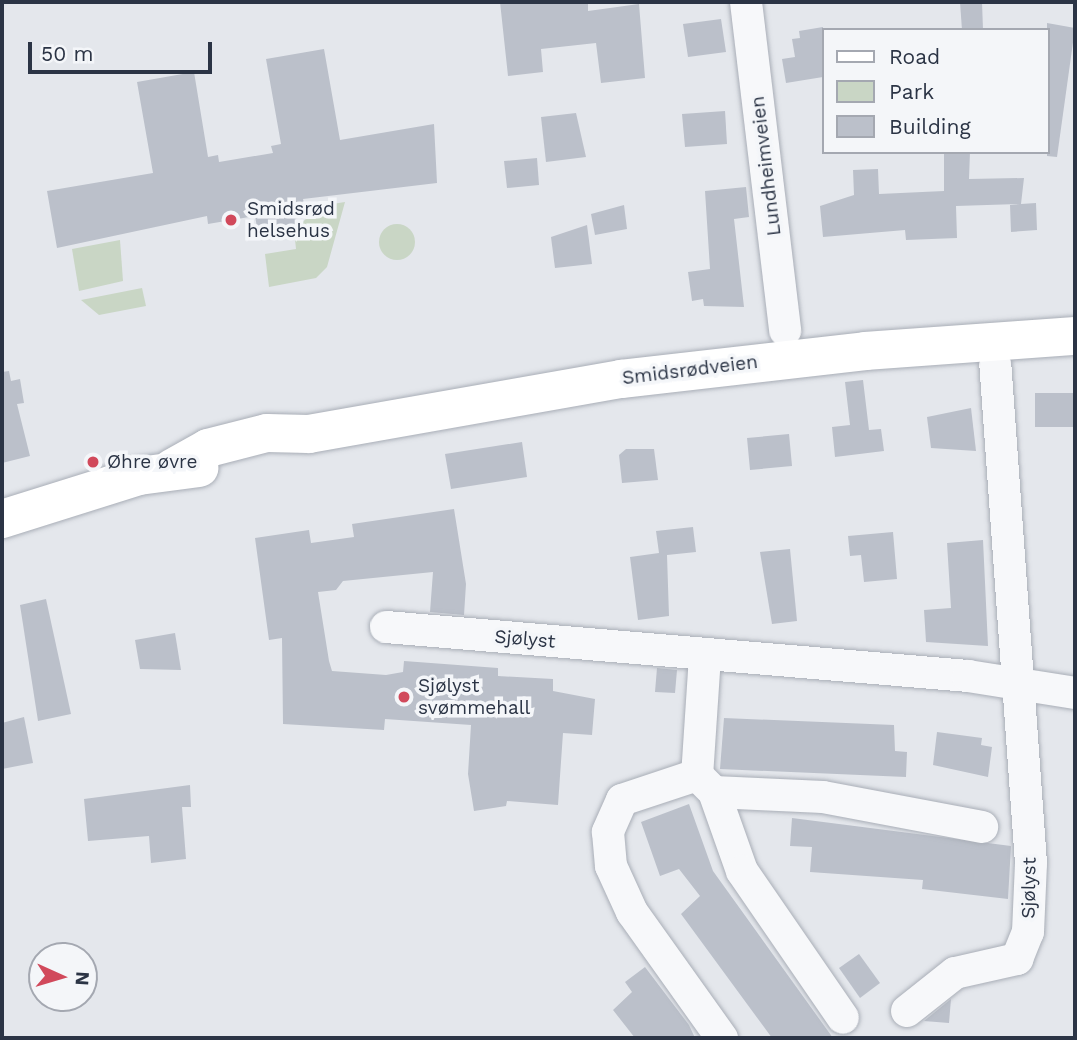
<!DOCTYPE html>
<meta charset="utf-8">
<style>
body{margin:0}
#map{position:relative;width:1077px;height:1040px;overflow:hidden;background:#e4e7ec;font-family:"Work Sans",sans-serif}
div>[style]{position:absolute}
.green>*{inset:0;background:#c9d6c5}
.round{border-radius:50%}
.building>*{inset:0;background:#bbc0ca}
.roads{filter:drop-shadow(0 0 2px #a9aeb7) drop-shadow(0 0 2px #a9aeb7)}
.minor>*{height:32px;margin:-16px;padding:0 16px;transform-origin:16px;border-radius:16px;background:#f7f8fa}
.major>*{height:38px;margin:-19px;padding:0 19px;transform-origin:19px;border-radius:19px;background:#fff}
.dots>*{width:19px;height:19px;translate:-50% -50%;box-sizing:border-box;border:4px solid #f4f6f9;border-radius:50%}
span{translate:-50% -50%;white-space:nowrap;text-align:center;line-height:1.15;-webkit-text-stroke:7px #f4f6f9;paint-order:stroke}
.street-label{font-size:19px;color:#2b3445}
.poi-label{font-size:19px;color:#2b3445}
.left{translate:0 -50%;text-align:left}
.frame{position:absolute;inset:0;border:4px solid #2b3445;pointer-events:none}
.legend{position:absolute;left:822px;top:28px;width:228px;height:126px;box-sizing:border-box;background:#f4f6f9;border:2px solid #a4a8b1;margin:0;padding:9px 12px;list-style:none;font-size:21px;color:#2b3445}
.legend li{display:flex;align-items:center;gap:14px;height:35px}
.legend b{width:35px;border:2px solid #a4a8b1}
.north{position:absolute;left:28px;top:942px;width:70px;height:70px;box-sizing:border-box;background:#f4f6f9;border:2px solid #a4a8b1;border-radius:50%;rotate:94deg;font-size:19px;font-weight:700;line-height:28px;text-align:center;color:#2b3445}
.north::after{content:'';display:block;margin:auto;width:24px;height:32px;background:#d1495b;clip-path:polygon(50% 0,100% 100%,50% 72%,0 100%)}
.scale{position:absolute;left:28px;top:42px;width:184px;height:32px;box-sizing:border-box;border:4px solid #2b3445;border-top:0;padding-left:9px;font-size:21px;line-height:24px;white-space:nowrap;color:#2b3445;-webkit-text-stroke:5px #f4f6f9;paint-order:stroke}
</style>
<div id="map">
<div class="green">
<div style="clip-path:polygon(345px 202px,327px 267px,316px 278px,269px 287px,265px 254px,296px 249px,294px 230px,320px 206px)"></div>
<div class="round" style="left:379px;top:224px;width:36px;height:36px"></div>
<div style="clip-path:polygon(120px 240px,123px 281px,79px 291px,72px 249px)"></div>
<div style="clip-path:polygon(142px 288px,146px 306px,99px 315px,81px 300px)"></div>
</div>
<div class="building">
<div style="clip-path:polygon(500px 2px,588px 2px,588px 11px,639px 4px,645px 78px,601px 83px,596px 43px,541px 49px,543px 72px,508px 76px)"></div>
<div style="clip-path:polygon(960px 2px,982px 2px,983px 30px,962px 30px)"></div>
<div style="clip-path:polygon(721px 19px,726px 52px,688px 57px,683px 24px)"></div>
<div style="clip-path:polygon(1047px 23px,1075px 28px,1057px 157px,1047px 156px)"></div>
<div style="clip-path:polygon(823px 27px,823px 77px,786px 83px,782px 59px,795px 57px,792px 39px,800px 38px,799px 31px)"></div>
<div style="clip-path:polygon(324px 49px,340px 140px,434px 124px,437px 183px,303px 199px,305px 208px,294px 210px,297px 226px,258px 233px,255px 216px,208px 224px,207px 216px,57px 248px,47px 191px,153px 173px,137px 82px,194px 72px,208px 157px,218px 155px,219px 162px,273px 153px,271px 146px,281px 144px,266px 59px)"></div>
<div style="clip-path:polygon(725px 111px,727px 144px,685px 147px,682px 114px)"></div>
<div style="clip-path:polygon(576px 113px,586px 157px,546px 162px,541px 117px)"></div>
<div style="clip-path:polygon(944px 152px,970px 152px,969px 179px,1024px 178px,1021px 204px,1036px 203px,1037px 230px,1011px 232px,1010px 205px,1020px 204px,956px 206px,957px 238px,906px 240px,905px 230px,823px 237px,820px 206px,854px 195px,853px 170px,878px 169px,879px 194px,944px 191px)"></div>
<div style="clip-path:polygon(537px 158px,539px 185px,507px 188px,504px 161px)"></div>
<div style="clip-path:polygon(746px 187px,749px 217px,734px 219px,744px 307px,704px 306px,703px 299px,692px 301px,688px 272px,710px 269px,705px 191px)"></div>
<div style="clip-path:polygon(624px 205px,627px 229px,595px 235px,591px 214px)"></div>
<div style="clip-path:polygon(587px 225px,592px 264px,555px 268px,551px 237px)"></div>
<div style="clip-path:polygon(9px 371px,11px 381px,20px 379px,24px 403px,17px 404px,30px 456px,2px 463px,2px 372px)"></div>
<div style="clip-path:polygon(863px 380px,869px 430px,881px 429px,884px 451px,835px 457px,832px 427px,850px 425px,845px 382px)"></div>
<div style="clip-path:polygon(1035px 393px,1075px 393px,1075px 427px,1035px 427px)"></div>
<div style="clip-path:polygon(971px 408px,976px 451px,931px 448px,927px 417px)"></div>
<div style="clip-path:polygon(789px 434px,792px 466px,750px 470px,747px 438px)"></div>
<div style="clip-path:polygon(522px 442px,527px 477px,451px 489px,445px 454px)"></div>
<div style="clip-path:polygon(626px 449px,654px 449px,658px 480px,622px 483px,619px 455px)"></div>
<div style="clip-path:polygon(454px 509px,466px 584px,464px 615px,430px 612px,433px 572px,343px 581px,336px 590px,318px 592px,329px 661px,332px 671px,386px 675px,403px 672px,404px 661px,498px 668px,498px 676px,553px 679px,553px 691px,595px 699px,592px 735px,563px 733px,558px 805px,507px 801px,506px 806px,474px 811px,468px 774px,471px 725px,385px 719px,384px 730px,283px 724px,282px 638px,269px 640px,255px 538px,309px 530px,311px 543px,354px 537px,352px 524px)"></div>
<div style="clip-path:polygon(693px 527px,696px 552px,667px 555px,669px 616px,638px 620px,630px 557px,659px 553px,656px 531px)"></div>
<div style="clip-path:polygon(893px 532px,897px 579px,864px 582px,861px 555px,850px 556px,848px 536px)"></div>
<div style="clip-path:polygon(983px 540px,988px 646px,926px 642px,924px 610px,951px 608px,947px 543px)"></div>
<div style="clip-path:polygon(790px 549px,797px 621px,772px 624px,760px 552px)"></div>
<div style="clip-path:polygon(46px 599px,71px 714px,38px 721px,20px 605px)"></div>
<div style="clip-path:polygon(175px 633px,181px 670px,140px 669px,135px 640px)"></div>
<div style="clip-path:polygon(657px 668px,677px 670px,675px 693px,655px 692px)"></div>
<div style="clip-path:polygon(24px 717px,33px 763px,2px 769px,2px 723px)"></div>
<div style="clip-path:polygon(724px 718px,894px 725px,895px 751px,907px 752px,906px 777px,720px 769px)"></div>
<div style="clip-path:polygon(937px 732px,982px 738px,981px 745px,992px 747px,988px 777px,933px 765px)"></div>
<div style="clip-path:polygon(190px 785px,191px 807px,182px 807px,186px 859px,151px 863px,149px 836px,88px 841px,84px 799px)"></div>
<div style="clip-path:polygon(689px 804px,713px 871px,833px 1038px,772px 1038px,681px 914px,700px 896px,679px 869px,660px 876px,641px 822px)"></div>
<div style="clip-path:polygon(792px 818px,1011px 846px,1008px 899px,922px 889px,923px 880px,810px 872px,812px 847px,790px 846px)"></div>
<div style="clip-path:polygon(859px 954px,880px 983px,860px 998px,839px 968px)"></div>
<div style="clip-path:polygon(645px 967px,689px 1025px,695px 1038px,635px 1038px,613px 1010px,632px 992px,625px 982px)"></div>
<div style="clip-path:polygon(951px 999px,949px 1023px,924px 1021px)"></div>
</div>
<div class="roads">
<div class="minor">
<div style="left:746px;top:2px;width:331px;rotate:83.2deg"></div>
<div style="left:386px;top:627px;width:584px;rotate:4.81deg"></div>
<div style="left:968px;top:676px;width:108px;rotate:9deg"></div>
<div style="left:705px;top:656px;width:119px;rotate:93.8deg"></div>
<div style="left:697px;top:775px;width:79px;rotate:161.6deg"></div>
<div style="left:622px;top:800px;width:35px;rotate:114deg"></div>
<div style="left:608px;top:832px;width:34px;rotate:85deg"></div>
<div style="left:611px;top:866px;width:51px;rotate:65.5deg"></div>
<div style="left:632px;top:912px;width:155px;rotate:54.5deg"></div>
<div style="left:697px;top:775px;width:24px;rotate:45deg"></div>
<div style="left:714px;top:792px;width:84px;rotate:70.5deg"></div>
<div style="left:742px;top:871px;width:178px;rotate:55.5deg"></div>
<div style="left:714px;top:792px;width:109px;rotate:2.6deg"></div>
<div style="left:823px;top:797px;width:162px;rotate:10.7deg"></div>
<div style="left:907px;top:1011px;width:61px;rotate:-38.4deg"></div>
<div style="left:955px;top:973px;width:64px;rotate:-12.7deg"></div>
<div style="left:1017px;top:959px;width:29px;rotate:-68deg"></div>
<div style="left:1028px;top:932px;width:69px;rotate:-87.5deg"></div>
<div style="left:1031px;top:863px;width:499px;rotate:-94.1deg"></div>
</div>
<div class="major">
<div style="left:172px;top:468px;width:41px;rotate:-29.1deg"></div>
<div style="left:208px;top:448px;width:61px;rotate:-14.3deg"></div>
<div style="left:267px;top:433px;width:42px;rotate:1.4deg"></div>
<div style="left:309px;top:434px;width:317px;rotate:-10deg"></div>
<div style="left:621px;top:379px;width:246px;rotate:-6.5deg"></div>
<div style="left:865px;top:351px;width:211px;rotate:-4.1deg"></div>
<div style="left:2px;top:519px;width:144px;rotate:-17.4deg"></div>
<div style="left:139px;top:476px;width:61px;rotate:-7.6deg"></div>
</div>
</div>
<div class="dots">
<div style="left:231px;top:220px;background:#d1495b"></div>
<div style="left:93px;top:462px;background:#d1495b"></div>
<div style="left:404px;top:697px;background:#d1495b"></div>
</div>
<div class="street-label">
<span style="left:766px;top:166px;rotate:-97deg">Lundheimveien</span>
<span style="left:690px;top:370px;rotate:-7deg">Smidsrødveien</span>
<span style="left:525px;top:639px;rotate:5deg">Sjølyst</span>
<span style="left:1029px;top:888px;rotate:-89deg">Sjølyst</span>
</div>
<div class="poi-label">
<span class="left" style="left:247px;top:220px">Smidsrød<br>helsehus</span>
<span class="left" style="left:107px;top:462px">Øhre øvre</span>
<span class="left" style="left:418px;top:697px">Sjølyst<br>svømmehall</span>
</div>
<div class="frame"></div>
<ul class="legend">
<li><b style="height:9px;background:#fff"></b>Road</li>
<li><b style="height:19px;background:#c9d6c5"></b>Park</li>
<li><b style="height:19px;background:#bbc0ca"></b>Building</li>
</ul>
<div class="north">N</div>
<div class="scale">50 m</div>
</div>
